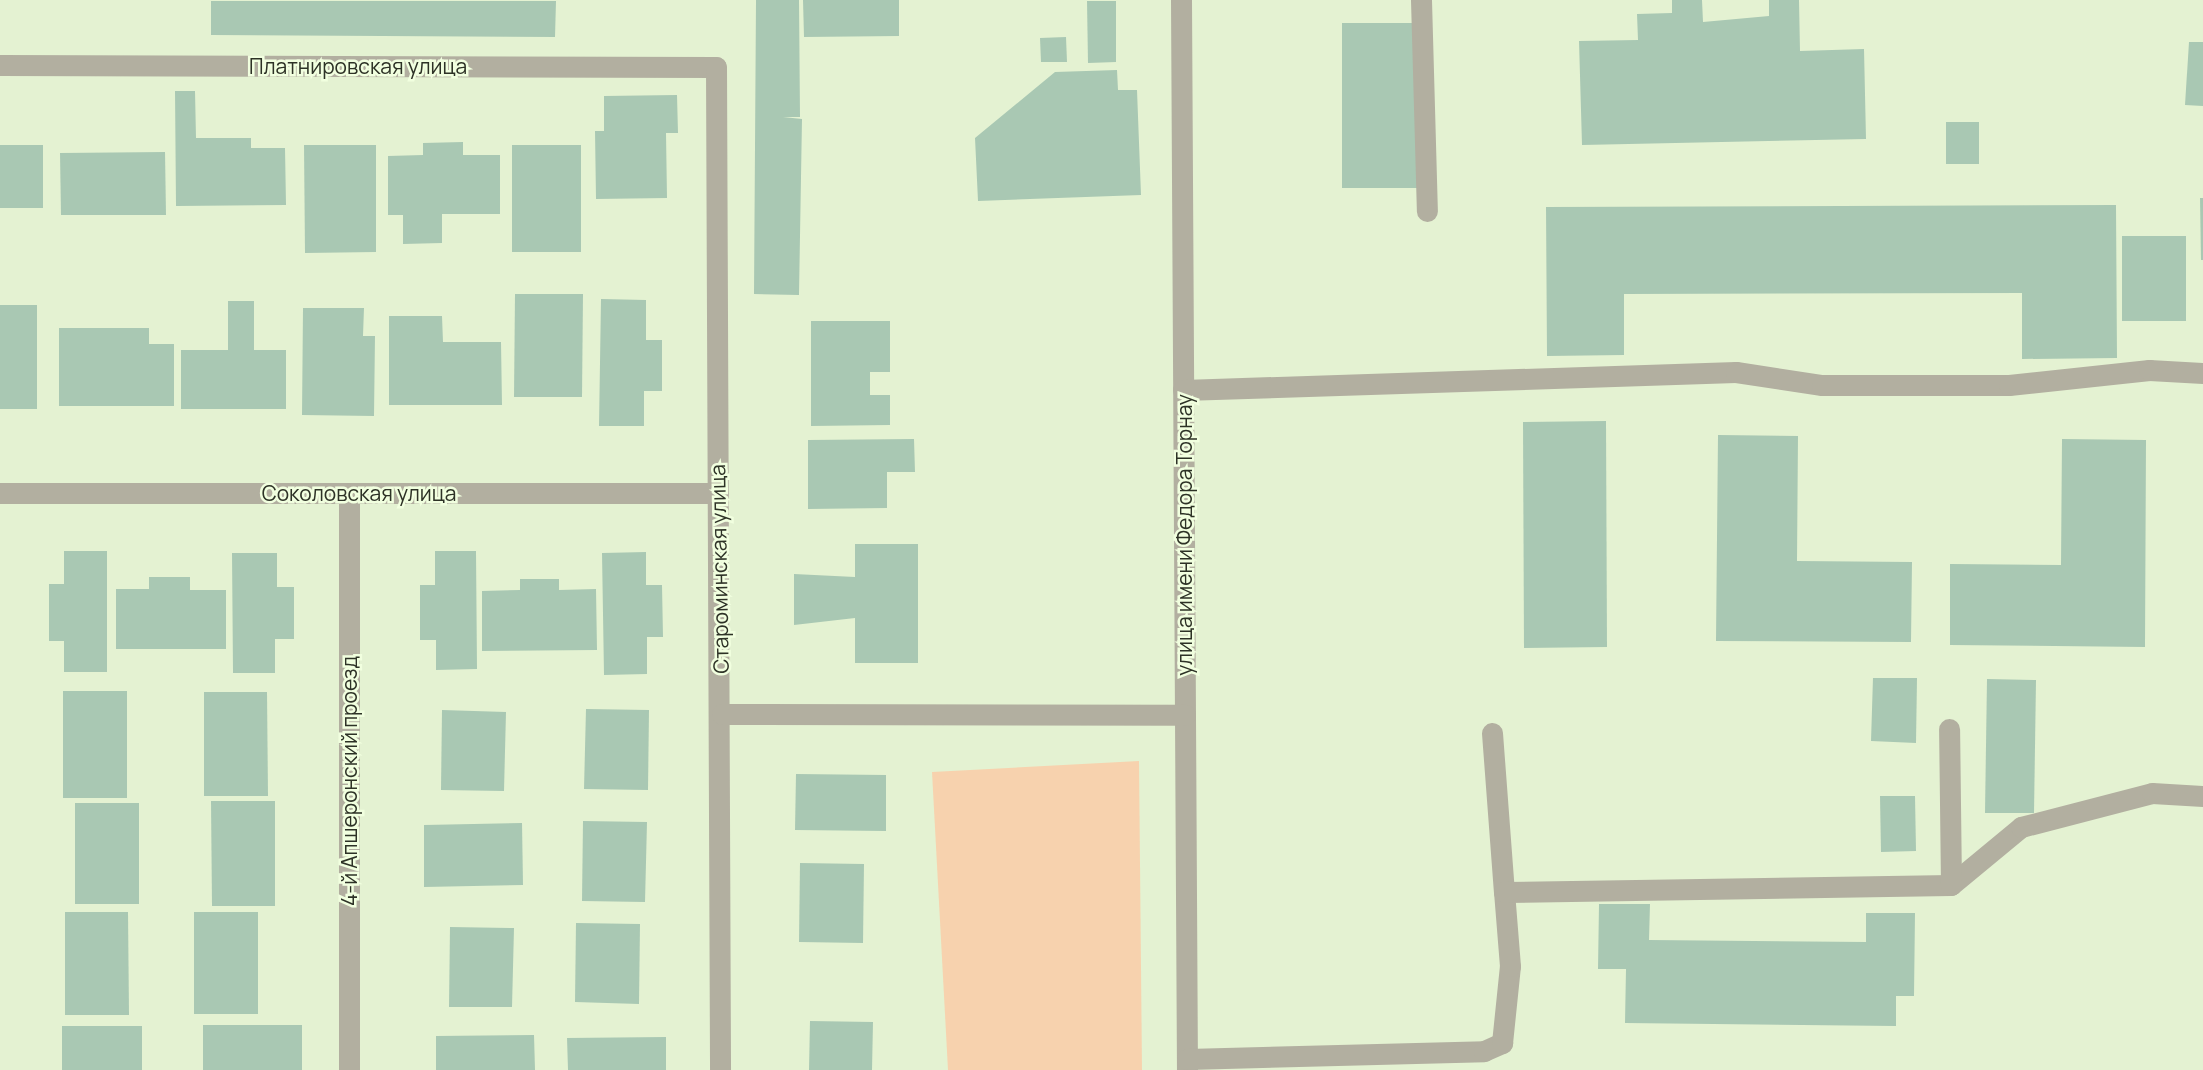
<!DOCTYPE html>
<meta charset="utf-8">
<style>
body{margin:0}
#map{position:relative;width:2203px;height:1070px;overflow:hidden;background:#e4f2d2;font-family:Manrope,sans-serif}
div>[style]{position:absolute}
.green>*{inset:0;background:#f7d2ae}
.building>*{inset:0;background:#a9c8b3}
.minor>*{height:21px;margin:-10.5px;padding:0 10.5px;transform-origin:10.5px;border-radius:10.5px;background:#b2afa0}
span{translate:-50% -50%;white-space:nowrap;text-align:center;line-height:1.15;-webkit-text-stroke:5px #f1ffdf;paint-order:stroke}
.street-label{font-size:21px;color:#2d3226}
</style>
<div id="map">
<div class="green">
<div style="clip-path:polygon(1139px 761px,1142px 1070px,948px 1070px,932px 772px)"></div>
</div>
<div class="building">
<div style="clip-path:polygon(756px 0,799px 0,800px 117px,783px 117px,802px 119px,799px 295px,754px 294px)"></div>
<div style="clip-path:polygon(803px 0,899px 0,899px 36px,804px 37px)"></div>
<div style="clip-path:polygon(1672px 0,1702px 0,1703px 22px,1769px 16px,1769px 0,1799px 0,1800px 51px,1864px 49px,1866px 139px,1582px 145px,1579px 41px,1638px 40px,1637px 14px,1672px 13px)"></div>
<div style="clip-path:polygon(211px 1px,556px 1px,555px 37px,211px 35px)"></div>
<div style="clip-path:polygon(1087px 1px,1116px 1px,1116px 62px,1088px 63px)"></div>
<div style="clip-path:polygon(1342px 23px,1418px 23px,1418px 188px,1342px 188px)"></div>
<div style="clip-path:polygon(1066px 37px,1067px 62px,1041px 62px,1040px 38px)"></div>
<div style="clip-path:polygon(2189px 42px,2203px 42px,2203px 106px,2185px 105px)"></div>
<div style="clip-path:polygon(1117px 70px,1118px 90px,1137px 90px,1141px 195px,978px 201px,975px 138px,1055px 72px)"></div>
<div style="clip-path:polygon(175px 91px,195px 91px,196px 138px,251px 138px,251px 148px,285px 148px,286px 205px,176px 206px)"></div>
<div style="clip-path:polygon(677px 95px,678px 133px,666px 133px,667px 198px,596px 199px,595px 131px,604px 131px,604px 96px)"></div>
<div style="clip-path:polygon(1946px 122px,1979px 122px,1979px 164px,1946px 164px)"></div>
<div style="clip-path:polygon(463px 142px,463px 155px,500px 155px,500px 214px,442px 214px,442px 243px,403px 244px,403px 215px,388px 215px,388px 156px,423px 155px,423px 143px)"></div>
<div style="clip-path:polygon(0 145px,43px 145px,43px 208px,0 208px)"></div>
<div style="clip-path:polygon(304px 145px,376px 145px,376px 252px,305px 253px)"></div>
<div style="clip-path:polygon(512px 145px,581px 145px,581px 252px,512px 252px)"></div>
<div style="clip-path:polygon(165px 152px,166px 215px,61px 215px,60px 153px)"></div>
<div style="clip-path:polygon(2200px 198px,2203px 198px,2203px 260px,2201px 260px)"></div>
<div style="clip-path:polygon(2116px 205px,2117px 358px,2022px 359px,2022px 293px,1624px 294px,1624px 355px,1547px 356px,1546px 207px)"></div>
<div style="clip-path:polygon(2122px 236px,2186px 236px,2186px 321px,2122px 321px)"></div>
<div style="clip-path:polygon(515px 294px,583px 294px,582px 397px,514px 397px)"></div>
<div style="clip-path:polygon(601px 299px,646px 300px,646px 340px,662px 340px,662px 391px,644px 391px,644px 426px,599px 426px)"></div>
<div style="clip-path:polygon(228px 301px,254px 301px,254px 350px,286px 350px,286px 409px,181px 409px,181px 350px,228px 350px)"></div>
<div style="clip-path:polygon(0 305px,37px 305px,37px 409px,0 409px)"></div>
<div style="clip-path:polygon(303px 308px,364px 308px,363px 336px,375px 336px,374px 416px,302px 415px)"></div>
<div style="clip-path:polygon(389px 316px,442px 316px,443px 342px,501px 342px,502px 405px,389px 405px)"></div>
<div style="clip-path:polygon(811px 321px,890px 321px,890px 372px,870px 372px,870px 395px,890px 395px,890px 425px,811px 426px)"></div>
<div style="clip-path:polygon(59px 328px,149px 328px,149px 344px,174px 344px,174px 406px,59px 406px)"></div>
<div style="clip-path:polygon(1606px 421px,1607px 647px,1524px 648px,1523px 422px)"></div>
<div style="clip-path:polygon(1718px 435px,1798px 436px,1797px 561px,1912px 562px,1911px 642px,1716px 641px)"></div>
<div style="clip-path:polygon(914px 439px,915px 472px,887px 472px,887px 508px,808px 509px,808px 440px)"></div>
<div style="clip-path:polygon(2062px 439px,2146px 440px,2145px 647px,1950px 645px,1950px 564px,2061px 565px)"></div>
<div style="clip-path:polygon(855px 544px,918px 544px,918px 663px,855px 663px,855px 618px,794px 625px,794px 574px,855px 577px)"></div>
<div style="clip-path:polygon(64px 551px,107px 551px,107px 672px,64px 672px,64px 641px,49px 641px,49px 584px,64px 584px)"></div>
<div style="clip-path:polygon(435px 551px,476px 551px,477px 669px,436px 670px,436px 640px,420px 640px,420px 585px,435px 585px)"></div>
<div style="clip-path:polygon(646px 552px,646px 585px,662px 585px,663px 637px,647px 637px,647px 674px,604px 675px,602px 553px)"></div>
<div style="clip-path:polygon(232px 553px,277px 553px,277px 587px,294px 587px,294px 639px,275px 639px,275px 673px,233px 673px)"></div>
<div style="clip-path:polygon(149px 577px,190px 577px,190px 590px,226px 590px,226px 649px,116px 649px,116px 589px,149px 589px)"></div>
<div style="clip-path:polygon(520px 579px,559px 579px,559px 590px,596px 589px,597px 650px,482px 651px,482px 591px,520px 590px)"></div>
<div style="clip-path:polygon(1873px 678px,1917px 678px,1916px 743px,1871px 741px)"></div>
<div style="clip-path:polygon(1987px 679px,2036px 680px,2034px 813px,1985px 813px)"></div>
<div style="clip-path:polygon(63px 691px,127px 691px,127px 798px,63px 798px)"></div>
<div style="clip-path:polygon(204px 692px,267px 692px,268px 796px,204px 796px)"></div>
<div style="clip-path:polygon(586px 709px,649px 710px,648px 790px,584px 789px)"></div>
<div style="clip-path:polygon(442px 710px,506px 712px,504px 791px,441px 790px)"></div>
<div style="clip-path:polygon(796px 774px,886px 775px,886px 831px,795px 830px)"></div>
<div style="clip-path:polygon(1880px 796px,1915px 796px,1916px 851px,1881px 852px)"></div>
<div style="clip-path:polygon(211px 801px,275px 801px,275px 906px,212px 906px)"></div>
<div style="clip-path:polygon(75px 803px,139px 803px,139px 904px,75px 904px)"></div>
<div style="clip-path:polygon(583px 821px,647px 822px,645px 902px,582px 901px)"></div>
<div style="clip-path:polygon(522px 823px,523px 885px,424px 887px,424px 825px)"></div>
<div style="clip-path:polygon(800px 863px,864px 864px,863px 943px,799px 942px)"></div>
<div style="clip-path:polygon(1599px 904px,1650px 904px,1649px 940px,1866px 942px,1866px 913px,1915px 913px,1914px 996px,1896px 996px,1896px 1026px,1625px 1023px,1626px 969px,1598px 969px)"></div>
<div style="clip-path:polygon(65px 912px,128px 912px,129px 1015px,65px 1015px)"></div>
<div style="clip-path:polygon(194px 912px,258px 912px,258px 1014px,194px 1014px)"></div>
<div style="clip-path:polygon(576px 923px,640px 924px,639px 1004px,575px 1002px)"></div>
<div style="clip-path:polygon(450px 927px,514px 928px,512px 1007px,449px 1007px)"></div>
<div style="clip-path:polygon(810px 1021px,873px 1022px,872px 1070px,809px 1070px)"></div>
<div style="clip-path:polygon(203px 1025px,302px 1025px,302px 1070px,203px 1070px)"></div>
<div style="clip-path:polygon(62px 1026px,142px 1026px,142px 1070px,62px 1070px)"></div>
<div style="clip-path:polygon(534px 1035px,535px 1070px,436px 1070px,436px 1036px)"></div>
<div style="clip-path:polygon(666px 1037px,666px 1070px,568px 1070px,567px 1038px)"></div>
</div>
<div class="minor">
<div style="left:1181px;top:0;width:1070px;rotate:89.68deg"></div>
<div style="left:1421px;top:0;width:211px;rotate:88.4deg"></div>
<div style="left:0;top:65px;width:716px;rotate:0.16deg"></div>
<div style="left:716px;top:67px;width:1003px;rotate:89.77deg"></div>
<div style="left:1183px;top:390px;width:553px;rotate:-1.86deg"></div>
<div style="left:1736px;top:372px;width:87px;rotate:8.6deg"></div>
<div style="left:1822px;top:385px;width:187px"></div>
<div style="left:2009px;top:385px;width:141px;rotate:-6.1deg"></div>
<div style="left:2149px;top:370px;width:54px;rotate:3.2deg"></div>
<div style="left:0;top:493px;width:718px"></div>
<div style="left:349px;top:493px;width:577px;rotate:90deg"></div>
<div style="left:722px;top:714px;width:463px;rotate:0.1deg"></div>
<div style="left:1492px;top:733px;width:159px;rotate:85.7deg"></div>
<div style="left:1951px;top:885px;width:91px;rotate:-39.6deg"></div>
<div style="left:2021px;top:827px;width:135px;rotate:-14.5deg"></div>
<div style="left:2152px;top:793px;width:51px;rotate:3.4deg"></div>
<div style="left:1187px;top:1059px;width:297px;rotate:-1.5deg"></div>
<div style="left:1484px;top:1051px;width:20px;rotate:-24deg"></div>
<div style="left:1502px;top:1043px;width:77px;rotate:-84.1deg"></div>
<div style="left:1510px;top:966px;width:74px;rotate:-94.6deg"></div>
<div style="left:1504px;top:892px;width:447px;rotate:-0.9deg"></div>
<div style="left:1951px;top:885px;width:156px;rotate:-90.7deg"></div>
</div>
<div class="street-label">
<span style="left:358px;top:66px">Платнировская улица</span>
<span style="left:359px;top:493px">Соколовская улица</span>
<span style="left:1184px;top:535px;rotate:-90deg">улица имени Федора Торнау</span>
<span style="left:719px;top:569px;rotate:-91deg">Староминская улица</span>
<span style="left:349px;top:781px;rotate:-90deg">4-й Апшеронский проезд</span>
</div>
</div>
